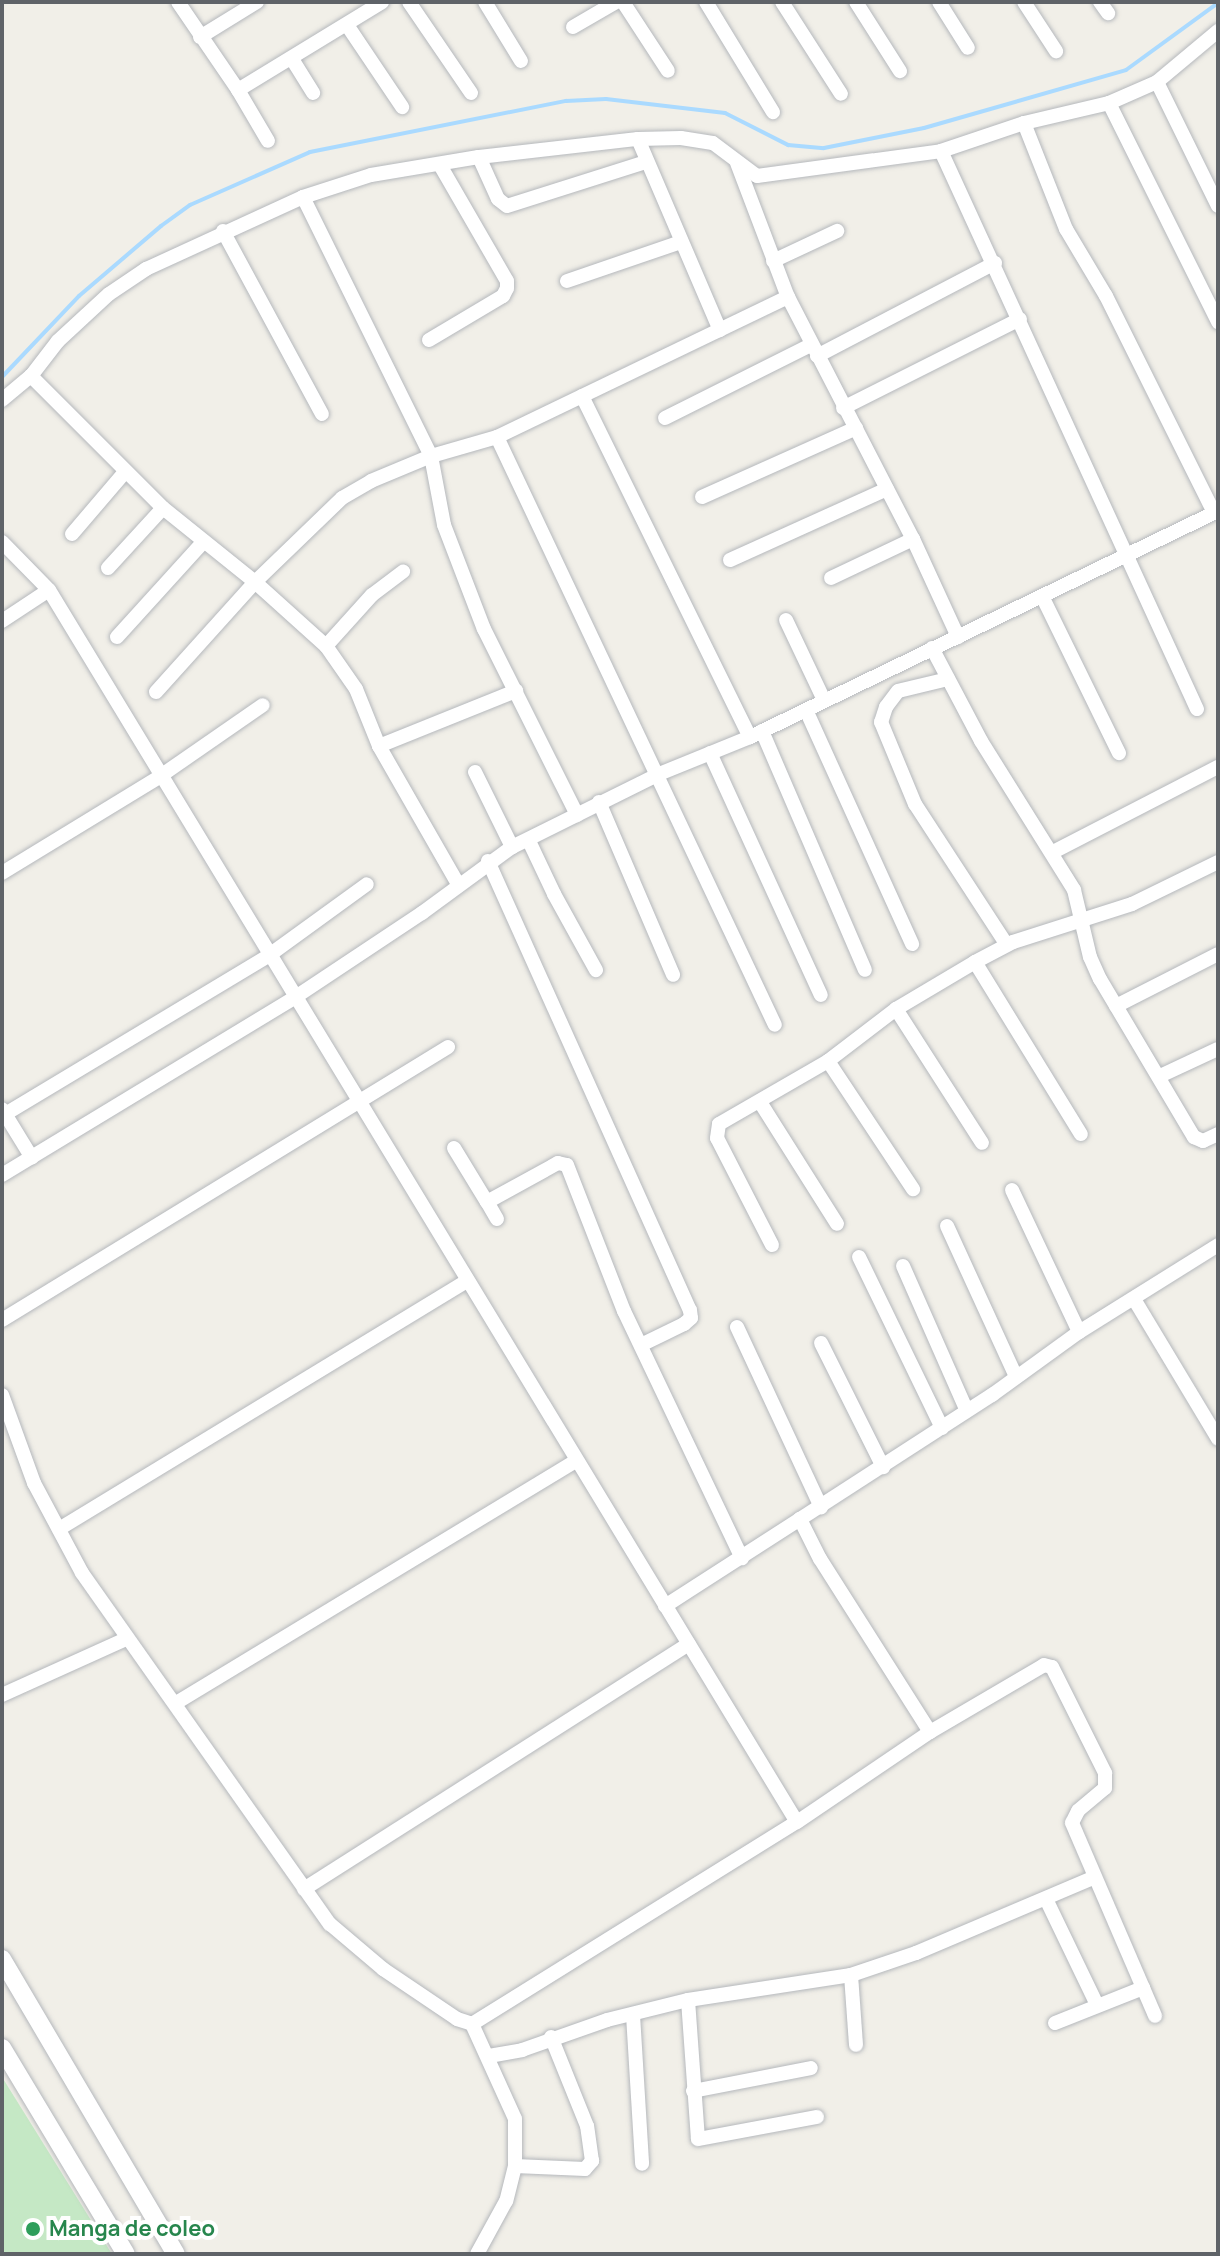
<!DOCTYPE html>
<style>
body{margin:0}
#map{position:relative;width:1220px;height:2256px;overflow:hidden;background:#f1efe8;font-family:Manrope,sans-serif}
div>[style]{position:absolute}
.green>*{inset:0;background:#c5e8c5}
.stream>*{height:4px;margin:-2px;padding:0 2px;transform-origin:2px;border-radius:2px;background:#aadaff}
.roads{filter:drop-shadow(0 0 2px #b5b8bc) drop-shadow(0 0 2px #b5b8bc)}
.street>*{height:14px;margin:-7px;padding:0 7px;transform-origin:7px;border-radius:7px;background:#fff}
.secondary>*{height:18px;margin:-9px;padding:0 9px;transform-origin:9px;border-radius:9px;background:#fff}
.dots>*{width:22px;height:22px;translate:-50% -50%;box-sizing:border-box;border:4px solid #fff;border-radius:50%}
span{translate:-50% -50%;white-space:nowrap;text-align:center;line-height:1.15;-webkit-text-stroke:8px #fff;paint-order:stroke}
.leisure-label{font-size:22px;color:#27864d;font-weight:700}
.left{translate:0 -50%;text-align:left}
.frame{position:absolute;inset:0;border:4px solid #5f6368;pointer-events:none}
</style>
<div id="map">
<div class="green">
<div style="clip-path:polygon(2px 2077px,112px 2254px,2px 2254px)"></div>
</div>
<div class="stream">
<div style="left:2px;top:377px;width:112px;rotate:-46.5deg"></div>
<div style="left:79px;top:296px;width:108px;rotate:-40.5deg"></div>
<div style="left:161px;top:226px;width:36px;rotate:-36deg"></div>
<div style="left:190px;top:205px;width:131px;rotate:-23.8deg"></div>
<div style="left:310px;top:152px;width:261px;rotate:-11.3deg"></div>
<div style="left:566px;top:101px;width:40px;rotate:-2.9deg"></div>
<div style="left:606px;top:99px;width:120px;rotate:6.7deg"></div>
<div style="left:725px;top:113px;width:71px;rotate:26.9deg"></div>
<div style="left:788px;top:145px;width:36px;rotate:5deg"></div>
<div style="left:824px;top:148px;width:102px;rotate:-11.3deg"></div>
<div style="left:924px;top:128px;width:210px;rotate:-16deg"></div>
<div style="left:1126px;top:70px;width:114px;rotate:-36.1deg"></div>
</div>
<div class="roads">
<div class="street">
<div style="left:178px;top:2px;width:107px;rotate:55.7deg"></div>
<div style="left:238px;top:90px;width:169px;rotate:-31.4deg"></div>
<div style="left:409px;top:2px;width:110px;rotate:55.7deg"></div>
<div style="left:485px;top:2px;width:69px;rotate:58.6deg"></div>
<div style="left:623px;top:2px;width:82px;rotate:56.9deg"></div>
<div style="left:706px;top:2px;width:129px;rotate:58.7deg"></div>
<div style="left:782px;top:2px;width:109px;rotate:57.3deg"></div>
<div style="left:856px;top:2px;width:82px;rotate:57.5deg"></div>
<div style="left:939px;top:2px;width:54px;rotate:57.8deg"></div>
<div style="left:1024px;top:2px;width:59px;rotate:56.9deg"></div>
<div style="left:1100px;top:2px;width:14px;rotate:54deg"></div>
<div style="left:347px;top:25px;width:99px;rotate:56.1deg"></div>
<div style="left:573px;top:27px;width:50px;rotate:-30.2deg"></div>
<div style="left:200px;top:37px;width:67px;rotate:-31.6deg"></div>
<div style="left:292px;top:59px;width:40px;rotate:58deg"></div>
<div style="left:1157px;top:82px;width:138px;rotate:63.8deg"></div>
<div style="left:238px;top:90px;width:59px;rotate:59.5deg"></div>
<div style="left:1109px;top:103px;width:245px;rotate:63.5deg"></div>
<div style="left:1024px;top:123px;width:114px;rotate:68.4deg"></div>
<div style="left:1066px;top:229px;width:78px;rotate:59.2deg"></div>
<div style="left:1106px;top:296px;width:242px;rotate:63.5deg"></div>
<div style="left:638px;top:139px;width:208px;rotate:66.8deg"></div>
<div style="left:941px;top:151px;width:614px;rotate:65.36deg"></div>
<div style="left:479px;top:157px;width:46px;rotate:65.7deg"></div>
<div style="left:498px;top:199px;width:11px;rotate:38deg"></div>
<div style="left:507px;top:206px;width:146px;rotate:-17.6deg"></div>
<div style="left:737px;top:163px;width:143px;rotate:69.2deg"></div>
<div style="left:788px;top:297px;width:272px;rotate:62.7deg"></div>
<div style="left:913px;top:539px;width:108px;rotate:65.3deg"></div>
<div style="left:303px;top:197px;width:289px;rotate:63.7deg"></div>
<div style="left:431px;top:456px;width:70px;rotate:79.3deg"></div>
<div style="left:444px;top:525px;width:111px;rotate:69deg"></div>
<div style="left:484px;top:629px;width:208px;rotate:63.4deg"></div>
<div style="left:223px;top:231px;width:208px;rotate:61.6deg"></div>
<div style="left:773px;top:261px;width:71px;rotate:-25.1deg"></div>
<div style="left:567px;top:281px;width:120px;rotate:-18.9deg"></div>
<div style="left:429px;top:340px;width:86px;rotate:-30.7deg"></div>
<div style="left:503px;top:296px;width:9px;rotate:-63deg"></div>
<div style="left:507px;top:288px;width:7px;rotate:-90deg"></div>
<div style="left:507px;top:281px;width:134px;rotate:-120deg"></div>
<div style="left:817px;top:356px;width:201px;rotate:-27.6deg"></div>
<div style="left:582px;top:396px;width:380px;rotate:63.8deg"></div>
<div style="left:2px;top:400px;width:38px;rotate:-40deg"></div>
<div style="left:843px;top:408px;width:198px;rotate:-26.7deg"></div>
<div style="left:665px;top:418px;width:163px;rotate:-26.6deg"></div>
<div style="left:497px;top:437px;width:650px;rotate:64.7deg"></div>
<div style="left:702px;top:497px;width:169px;rotate:-24.1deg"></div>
<div style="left:72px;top:534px;width:82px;rotate:-49.5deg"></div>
<div style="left:2px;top:542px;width:67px;rotate:45.6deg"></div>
<div style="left:49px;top:590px;width:1441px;rotate:58.74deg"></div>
<div style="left:730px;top:560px;width:172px;rotate:-24.3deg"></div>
<div style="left:108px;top:568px;width:81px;rotate:-47.5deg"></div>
<div style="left:831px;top:578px;width:91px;rotate:-25.4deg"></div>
<div style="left:1042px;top:596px;width:175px;rotate:63.9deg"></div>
<div style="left:786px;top:620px;width:89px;rotate:64.6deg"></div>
<div style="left:2px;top:621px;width:56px;rotate:-33.4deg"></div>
<div style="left:117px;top:637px;width:128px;rotate:-47.8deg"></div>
<div style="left:326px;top:646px;width:69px;rotate:-48deg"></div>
<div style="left:372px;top:595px;width:39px;rotate:-37deg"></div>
<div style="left:932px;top:648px;width:105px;rotate:62.2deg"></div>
<div style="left:981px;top:741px;width:176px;rotate:58deg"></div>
<div style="left:1074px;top:890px;width:69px;rotate:76.6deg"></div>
<div style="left:1090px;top:957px;width:24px;rotate:66deg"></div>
<div style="left:1100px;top:979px;width:184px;rotate:59.3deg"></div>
<div style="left:1194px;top:1137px;width:10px;rotate:24deg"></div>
<div style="left:1203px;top:1141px;width:17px;rotate:-25deg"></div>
<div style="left:948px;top:679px;width:51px;rotate:166.5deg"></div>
<div style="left:898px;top:691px;width:20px;rotate:127deg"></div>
<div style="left:886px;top:707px;width:16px;rotate:108deg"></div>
<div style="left:881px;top:722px;width:89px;rotate:67.5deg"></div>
<div style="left:915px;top:804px;width:168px;rotate:56.9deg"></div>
<div style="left:156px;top:692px;width:148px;rotate:-48deg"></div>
<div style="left:255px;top:582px;width:121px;rotate:-44deg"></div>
<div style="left:342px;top:498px;width:34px;rotate:-30deg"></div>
<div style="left:371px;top:481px;width:65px;rotate:-22.6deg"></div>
<div style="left:431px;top:456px;width:69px;rotate:-16.1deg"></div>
<div style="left:497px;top:437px;width:323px;rotate:-25.7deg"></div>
<div style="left:806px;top:710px;width:257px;rotate:65.6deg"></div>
<div style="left:762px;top:731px;width:260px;rotate:66.7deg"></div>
<div style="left:379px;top:746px;width:148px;rotate:-21.9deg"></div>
<div style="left:710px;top:753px;width:266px;rotate:65.4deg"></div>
<div style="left:475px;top:772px;width:84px;rotate:63.7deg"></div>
<div style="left:599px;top:802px;width:188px;rotate:66.8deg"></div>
<div style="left:529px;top:841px;width:59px;rotate:64.7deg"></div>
<div style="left:554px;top:894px;width:87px;rotate:61.1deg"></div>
<div style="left:1053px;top:852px;width:186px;rotate:-27.3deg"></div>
<div style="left:488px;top:861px;width:492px;rotate:65.8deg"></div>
<div style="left:690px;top:1310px;width:8px;rotate:83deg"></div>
<div style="left:691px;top:1318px;width:9px;rotate:139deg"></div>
<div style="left:684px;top:1324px;width:48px;rotate:154deg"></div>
<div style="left:2px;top:873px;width:184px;rotate:-31.4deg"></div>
<div style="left:159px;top:777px;width:126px;rotate:-34.7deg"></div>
<div style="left:458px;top:884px;width:159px;rotate:-119.8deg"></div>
<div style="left:379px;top:746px;width:61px;rotate:-112deg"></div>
<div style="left:356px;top:689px;width:52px;rotate:-124.9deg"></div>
<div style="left:326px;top:646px;width:96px;rotate:-138deg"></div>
<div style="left:255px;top:582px;width:118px;rotate:-141.2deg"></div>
<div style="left:163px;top:508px;width:187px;rotate:-135deg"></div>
<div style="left:31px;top:376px;width:44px;rotate:-52.4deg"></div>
<div style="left:58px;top:341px;width:69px;rotate:-42.7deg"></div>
<div style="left:109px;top:294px;width:45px;rotate:-34deg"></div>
<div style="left:146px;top:269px;width:173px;rotate:-24.6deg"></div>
<div style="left:303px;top:197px;width:71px;rotate:-17.9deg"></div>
<div style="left:371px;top:175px;width:109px;rotate:-9.5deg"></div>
<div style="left:479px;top:157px;width:160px;rotate:-6.5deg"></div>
<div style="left:638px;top:139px;width:43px;rotate:-1.3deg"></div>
<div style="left:681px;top:138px;width:32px;rotate:9deg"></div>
<div style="left:713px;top:143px;width:55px;rotate:36.9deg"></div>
<div style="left:757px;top:176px;width:186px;rotate:-7.7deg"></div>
<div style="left:941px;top:151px;width:88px;rotate:-18.6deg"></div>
<div style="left:1024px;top:123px;width:87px;rotate:-13.2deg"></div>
<div style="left:1109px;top:103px;width:52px;rotate:-23.6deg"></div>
<div style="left:1157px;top:82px;width:80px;rotate:-39.9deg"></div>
<div style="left:975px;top:962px;width:202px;rotate:58.4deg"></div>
<div style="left:1116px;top:1006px;width:114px;rotate:-27deg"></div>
<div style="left:896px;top:1009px;width:159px;rotate:57.3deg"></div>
<div style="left:828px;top:1061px;width:154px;rotate:56.4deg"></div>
<div style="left:1160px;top:1076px;width:64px;rotate:-25deg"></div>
<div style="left:760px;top:1102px;width:144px;rotate:57.7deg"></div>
<div style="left:2px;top:1109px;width:57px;rotate:58.5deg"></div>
<div style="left:2px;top:1116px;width:310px;rotate:-31deg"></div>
<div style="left:268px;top:956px;width:122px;rotate:-36deg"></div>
<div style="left:454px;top:1148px;width:63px;rotate:58.6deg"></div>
<div style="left:2px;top:1175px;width:341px;rotate:-31.2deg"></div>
<div style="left:294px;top:998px;width:154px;rotate:-33.6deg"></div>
<div style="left:422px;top:913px;width:112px;rotate:-36.3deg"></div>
<div style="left:512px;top:847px;width:164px;rotate:-26.4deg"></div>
<div style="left:659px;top:774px;width:98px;rotate:-22.1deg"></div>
<div style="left:750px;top:737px;width:520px;rotate:-25.78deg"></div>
<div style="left:1012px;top:1190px;width:157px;rotate:64.7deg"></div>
<div style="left:497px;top:1219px;width:20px;rotate:-120deg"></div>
<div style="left:487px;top:1202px;width:81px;rotate:-28.8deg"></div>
<div style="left:558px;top:1163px;width:9px;rotate:13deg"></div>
<div style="left:567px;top:1165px;width:157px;rotate:68.7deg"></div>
<div style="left:624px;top:1311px;width:274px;rotate:64.5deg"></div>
<div style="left:947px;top:1226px;width:166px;rotate:65.4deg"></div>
<div style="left:772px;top:1245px;width:120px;rotate:-117.2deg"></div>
<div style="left:717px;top:1138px;width:14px;rotate:-82deg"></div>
<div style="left:719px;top:1124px;width:126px;rotate:-30deg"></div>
<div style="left:828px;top:1061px;width:86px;rotate:-37.4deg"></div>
<div style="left:896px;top:1009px;width:92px;rotate:-30.7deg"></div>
<div style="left:975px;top:962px;width:43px;rotate:-27.8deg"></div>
<div style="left:1013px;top:942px;width:125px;rotate:-17.7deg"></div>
<div style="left:1132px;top:904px;width:96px;rotate:-26deg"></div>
<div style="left:859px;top:1257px;width:190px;rotate:64.1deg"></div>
<div style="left:903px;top:1266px;width:158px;rotate:66.2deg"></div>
<div style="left:1134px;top:1299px;width:163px;rotate:59deg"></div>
<div style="left:2px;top:1320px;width:523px;rotate:-31.47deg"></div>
<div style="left:737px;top:1327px;width:199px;rotate:65deg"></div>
<div style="left:821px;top:1343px;width:139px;rotate:63.4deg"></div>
<div style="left:2px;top:1395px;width:94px;rotate:70deg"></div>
<div style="left:34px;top:1483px;width:102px;rotate:61.9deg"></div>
<div style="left:82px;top:1573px;width:430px;rotate:54.8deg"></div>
<div style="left:330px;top:1924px;width:70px;rotate:40.3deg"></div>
<div style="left:383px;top:1969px;width:89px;rotate:34deg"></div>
<div style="left:457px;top:2019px;width:16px;rotate:18deg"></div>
<div style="left:472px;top:2024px;width:104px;rotate:65.6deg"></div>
<div style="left:515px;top:2119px;width:47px;rotate:90deg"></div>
<div style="left:515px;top:2166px;width:36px;rotate:104deg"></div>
<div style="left:506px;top:2201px;width:60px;rotate:118.7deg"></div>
<div style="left:59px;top:1529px;width:477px;rotate:-31.3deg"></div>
<div style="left:665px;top:1606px;width:161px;rotate:-32.8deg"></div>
<div style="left:2px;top:1695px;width:136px;rotate:-24.3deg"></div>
<div style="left:176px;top:1703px;width:468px;rotate:-31.2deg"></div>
<div style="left:930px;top:1732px;width:205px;rotate:-122.4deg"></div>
<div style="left:820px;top:1559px;width:45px;rotate:-116.6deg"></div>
<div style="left:800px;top:1519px;width:229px;rotate:-32.9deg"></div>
<div style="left:992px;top:1395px;width:107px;rotate:-35.9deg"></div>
<div style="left:1079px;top:1332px;width:164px;rotate:-32deg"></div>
<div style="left:304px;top:1889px;width:456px;rotate:-32.5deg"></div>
<div style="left:1046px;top:1899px;width:118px;rotate:64.3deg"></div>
<div style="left:851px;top:1975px;width:70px;rotate:85.9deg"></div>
<div style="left:688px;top:2000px;width:139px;rotate:85.9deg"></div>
<div style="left:698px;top:2139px;width:121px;rotate:-10.5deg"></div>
<div style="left:633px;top:2015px;width:149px;rotate:86.5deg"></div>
<div style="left:1055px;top:2023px;width:95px;rotate:-21.7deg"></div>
<div style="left:472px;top:2024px;width:383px;rotate:-31.9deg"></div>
<div style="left:797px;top:1822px;width:161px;rotate:-34.1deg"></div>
<div style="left:930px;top:1732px;width:132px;rotate:-30.4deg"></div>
<div style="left:1044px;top:1665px;width:8px;rotate:14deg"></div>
<div style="left:1052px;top:1667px;width:119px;rotate:63.4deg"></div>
<div style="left:1105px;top:1773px;width:15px;rotate:90deg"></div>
<div style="left:1105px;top:1788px;width:35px;rotate:140deg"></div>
<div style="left:1078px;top:1811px;width:13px;rotate:117deg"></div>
<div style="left:1072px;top:1823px;width:210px;rotate:66.7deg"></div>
<div style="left:489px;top:2056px;width:34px;rotate:-10deg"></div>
<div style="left:522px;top:2050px;width:90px;rotate:-19.4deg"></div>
<div style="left:607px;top:2020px;width:83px;rotate:-13.9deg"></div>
<div style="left:688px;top:2000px;width:165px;rotate:-8.7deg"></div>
<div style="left:851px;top:1975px;width:69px;rotate:-18.7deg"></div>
<div style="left:916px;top:1953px;width:192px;rotate:-23deg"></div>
<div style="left:693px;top:2091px;width:120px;rotate:-11deg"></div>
<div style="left:515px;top:2166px;width:70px;rotate:2.5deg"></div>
<div style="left:585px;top:2169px;width:11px;rotate:-49deg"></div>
<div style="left:592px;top:2161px;width:35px;rotate:-98deg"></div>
<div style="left:587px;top:2126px;width:96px;rotate:-112deg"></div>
</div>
<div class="secondary">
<div style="left:2px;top:1959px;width:342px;rotate:59.5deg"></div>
<div style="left:2px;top:2048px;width:240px;rotate:59deg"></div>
</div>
</div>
<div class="dots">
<div style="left:33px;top:2229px;background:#2e9e5b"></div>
</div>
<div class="leisure-label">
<span class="left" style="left:49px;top:2229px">Manga de coleo</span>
</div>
<div class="frame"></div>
</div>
